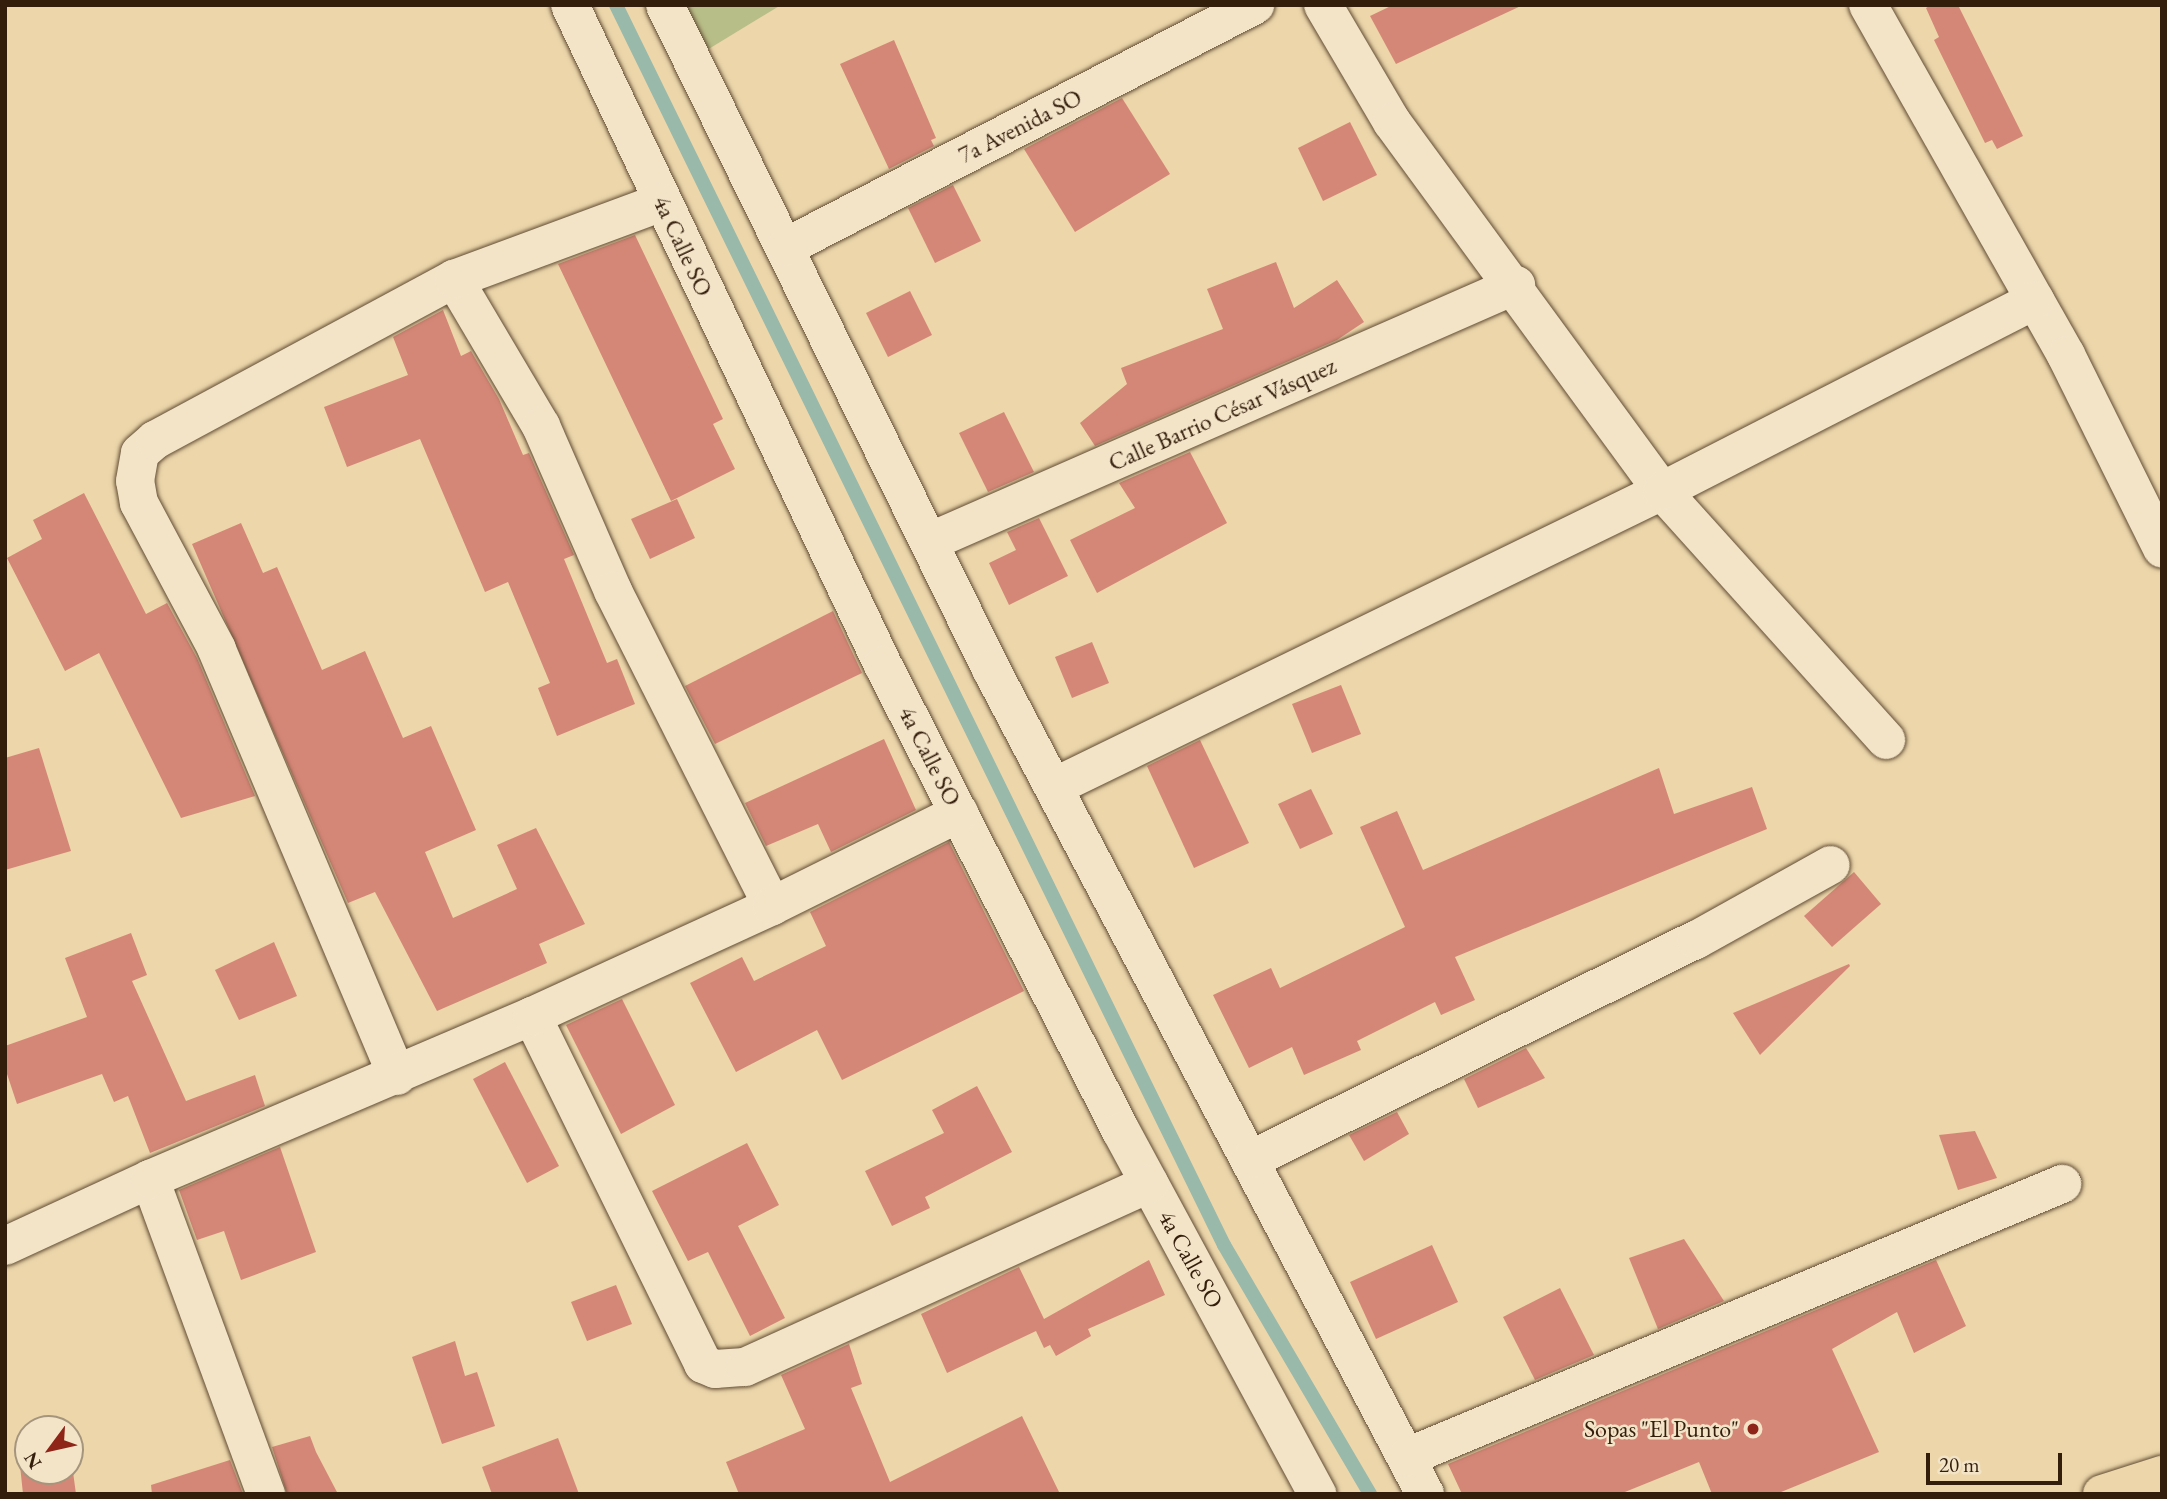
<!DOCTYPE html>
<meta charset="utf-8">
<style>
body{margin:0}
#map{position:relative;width:2167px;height:1499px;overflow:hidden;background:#ecd6aa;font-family:"EB Garamond",serif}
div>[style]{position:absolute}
.green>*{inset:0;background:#b8be88}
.stream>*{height:14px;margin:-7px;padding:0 7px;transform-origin:7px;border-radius:7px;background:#99b9aa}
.building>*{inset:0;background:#d58777}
.roads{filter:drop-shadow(0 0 2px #614c34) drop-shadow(0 0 2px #614c34)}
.minor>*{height:38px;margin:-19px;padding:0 19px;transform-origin:19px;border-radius:19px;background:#f3e4c8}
.highway>*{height:38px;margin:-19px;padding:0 19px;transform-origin:19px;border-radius:19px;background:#ecd6aa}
.dots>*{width:19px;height:19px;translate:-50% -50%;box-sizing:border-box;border:4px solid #f3e4c8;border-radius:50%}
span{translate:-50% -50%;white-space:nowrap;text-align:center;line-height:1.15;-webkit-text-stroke:5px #f3e4c8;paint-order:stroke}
.street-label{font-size:24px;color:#331e0c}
.poi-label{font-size:24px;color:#331e0c}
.right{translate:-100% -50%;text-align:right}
.frame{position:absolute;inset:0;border:7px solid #331e0c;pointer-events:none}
.north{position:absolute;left:14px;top:1415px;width:70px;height:70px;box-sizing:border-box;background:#f3e4c8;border:2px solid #a6957d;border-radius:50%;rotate:237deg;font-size:19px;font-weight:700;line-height:28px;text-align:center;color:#331e0c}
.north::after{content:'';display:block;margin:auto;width:24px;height:32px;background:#8f2418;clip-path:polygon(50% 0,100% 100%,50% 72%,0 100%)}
.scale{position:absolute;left:1926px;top:1453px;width:136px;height:32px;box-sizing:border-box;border:4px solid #331e0c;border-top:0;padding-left:9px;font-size:21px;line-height:24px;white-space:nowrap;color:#331e0c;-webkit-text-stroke:5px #f3e4c8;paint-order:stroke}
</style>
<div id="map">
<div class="green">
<div style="clip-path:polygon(685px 5px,781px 5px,707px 50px)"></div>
</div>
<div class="stream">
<div style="left:616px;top:5px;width:1381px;rotate:63.88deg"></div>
<div style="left:1224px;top:1245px;width:289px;rotate:59.6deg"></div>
</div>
<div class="building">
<div style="clip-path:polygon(1393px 5px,1523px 5px,1396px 64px,1370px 16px)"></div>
<div style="clip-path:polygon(1931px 5px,1958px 5px,2023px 136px,1997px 149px,1992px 140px,1985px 143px,1934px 40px,1939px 37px,1926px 8px)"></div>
<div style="clip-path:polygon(894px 40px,936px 138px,931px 140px,934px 146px,889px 169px,840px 64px)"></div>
<div style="clip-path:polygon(1122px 98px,1170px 174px,1075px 232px,1024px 149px)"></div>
<div style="clip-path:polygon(1350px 122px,1377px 175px,1323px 201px,1298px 148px)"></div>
<div style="clip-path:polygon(953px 185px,981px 241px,935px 263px,908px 208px)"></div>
<div style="clip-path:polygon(635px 235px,723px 419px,713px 424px,735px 469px,671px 501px,558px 264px)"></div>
<div style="clip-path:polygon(1276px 262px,1294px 308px,1337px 280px,1364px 322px,1337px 340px,1095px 446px,1080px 423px,1127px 384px,1121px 368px,1223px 329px,1207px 289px)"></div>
<div style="clip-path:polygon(910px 291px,932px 335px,888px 357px,866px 313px)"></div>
<div style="clip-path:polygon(443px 310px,461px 356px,471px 351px,499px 399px,523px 455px,529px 453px,574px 555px,564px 559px,607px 663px,617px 659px,635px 704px,557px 736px,538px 688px,550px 683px,508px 582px,485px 592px,420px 439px,347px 467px,324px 407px,408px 375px,393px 337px)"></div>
<div style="clip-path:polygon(1004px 412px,1034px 472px,988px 492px,959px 433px)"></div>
<div style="clip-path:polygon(1190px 452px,1227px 523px,1097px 593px,1070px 540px,1135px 508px,1119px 483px)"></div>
<div style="clip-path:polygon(84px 493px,146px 614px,167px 603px,197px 658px,255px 796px,181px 818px,99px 653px,65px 671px,7px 558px,42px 539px,33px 520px)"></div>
<div style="clip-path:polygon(677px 499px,695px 538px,650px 559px,631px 519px)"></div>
<div style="clip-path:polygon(1039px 518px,1068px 576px,1009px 605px,989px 563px,1016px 550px,1007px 532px)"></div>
<div style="clip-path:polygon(241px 523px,263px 573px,277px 567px,322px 670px,365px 651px,403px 738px,431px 726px,476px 830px,425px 852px,453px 918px,517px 889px,497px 845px,536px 828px,585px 924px,539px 944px,547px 963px,437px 1011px,375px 892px,348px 903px,192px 544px)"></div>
<div style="clip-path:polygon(833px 611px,862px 673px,715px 744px,685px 686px)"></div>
<div style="clip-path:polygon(1092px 642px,1109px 683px,1072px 698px,1055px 657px)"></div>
<div style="clip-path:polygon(1341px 685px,1361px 734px,1312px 753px,1292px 704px)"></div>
<div style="clip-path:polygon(884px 739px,916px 810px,831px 852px,818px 824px,766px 846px,745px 803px)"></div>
<div style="clip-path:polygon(1200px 740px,1249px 843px,1194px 868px,1147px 766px)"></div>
<div style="clip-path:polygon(39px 748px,71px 851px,5px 870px,5px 758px)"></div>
<div style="clip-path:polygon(1659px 768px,1674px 814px,1752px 787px,1767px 829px,1455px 957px,1475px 1000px,1441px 1015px,1435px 1002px,1357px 1041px,1361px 1050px,1304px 1075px,1292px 1047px,1249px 1068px,1213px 995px,1271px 968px,1280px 988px,1405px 927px,1360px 827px,1397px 811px,1423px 870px)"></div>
<div style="clip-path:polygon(1311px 789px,1333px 834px,1300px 849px,1278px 804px)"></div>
<div style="clip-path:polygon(949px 842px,1024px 991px,842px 1080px,817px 1030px,736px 1072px,690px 983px,742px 957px,754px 981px,826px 946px,810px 912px)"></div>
<div style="clip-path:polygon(1854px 872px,1881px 904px,1832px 947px,1804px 916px)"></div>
<div style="clip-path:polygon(131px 933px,147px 975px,132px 981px,186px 1101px,255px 1075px,265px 1106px,150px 1153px,128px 1096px,114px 1102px,102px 1074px,17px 1104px,5px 1068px,5px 1046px,87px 1017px,65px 958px)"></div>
<div style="clip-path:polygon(274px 942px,297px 996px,239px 1020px,215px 970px)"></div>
<div style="clip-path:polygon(1849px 964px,1850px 966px,1760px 1055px,1733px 1013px)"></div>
<div style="clip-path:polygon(622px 999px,675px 1105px,621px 1134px,566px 1025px)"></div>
<div style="clip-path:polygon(1526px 1048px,1545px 1078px,1478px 1108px,1464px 1079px)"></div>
<div style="clip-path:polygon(505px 1062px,559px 1166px,527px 1183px,473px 1079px)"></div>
<div style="clip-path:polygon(977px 1086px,1012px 1152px,925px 1197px,930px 1208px,892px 1226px,865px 1171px,944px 1133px,932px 1110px)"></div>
<div style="clip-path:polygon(1397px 1112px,1409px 1134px,1364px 1161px,1349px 1135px)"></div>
<div style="clip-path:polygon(1975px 1131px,1997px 1178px,1958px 1190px,1939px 1135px)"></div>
<div style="clip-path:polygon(747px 1143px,779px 1205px,738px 1226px,785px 1318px,750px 1336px,708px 1252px,688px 1261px,652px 1191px)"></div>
<div style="clip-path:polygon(280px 1147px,316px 1252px,241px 1280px,224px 1231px,197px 1240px,179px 1190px)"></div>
<div style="clip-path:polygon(1684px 1239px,1724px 1301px,1658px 1329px,1629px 1258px)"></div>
<div style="clip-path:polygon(1432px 1245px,1458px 1302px,1376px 1339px,1350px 1282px)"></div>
<div style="clip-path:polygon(1149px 1260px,1165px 1295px,1088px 1329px,1091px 1336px,1056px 1356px,1050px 1345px,1044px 1348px,1036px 1331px,947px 1373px,921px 1314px,1019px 1267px,1044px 1319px)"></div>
<div style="clip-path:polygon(1936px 1260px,1966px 1326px,1914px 1353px,1897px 1312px,1832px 1349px,1879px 1452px,1776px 1494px,1712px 1494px,1699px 1462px,1620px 1494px,1462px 1494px,1448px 1464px)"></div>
<div style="clip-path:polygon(616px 1285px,632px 1324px,587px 1341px,571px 1302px)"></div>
<div style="clip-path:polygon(1560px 1288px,1594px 1355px,1535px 1380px,1503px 1317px)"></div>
<div style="clip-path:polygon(455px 1341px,465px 1376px,477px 1372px,495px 1426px,442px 1444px,412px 1357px)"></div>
<div style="clip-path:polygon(849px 1344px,862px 1384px,851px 1388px,890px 1482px,1022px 1416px,1060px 1494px,739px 1494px,726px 1462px,805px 1429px,781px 1375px)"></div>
<div style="clip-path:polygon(310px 1436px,316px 1452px,338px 1494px,287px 1494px,272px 1447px)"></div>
<div style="clip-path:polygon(558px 1438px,579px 1494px,492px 1494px,482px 1467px)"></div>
<div style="clip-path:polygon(70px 1450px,76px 1494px,23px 1494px,19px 1456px,28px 1455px,28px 1471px,70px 1471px)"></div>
<div style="clip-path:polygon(230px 1460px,243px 1494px,152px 1494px,151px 1485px)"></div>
</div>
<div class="roads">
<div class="minor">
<div style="left:570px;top:5px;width:730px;rotate:64.63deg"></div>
<div style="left:883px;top:665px;width:523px;rotate:62.95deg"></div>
<div style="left:1121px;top:1131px;width:413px;rotate:61.6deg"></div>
<div style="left:665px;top:5px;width:740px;rotate:63.85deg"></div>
<div style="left:991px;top:669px;width:932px;rotate:62.25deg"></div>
<div style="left:1323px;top:5px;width:136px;rotate:59.5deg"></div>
<div style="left:1392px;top:122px;width:457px;rotate:53.8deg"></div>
<div style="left:1662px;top:491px;width:335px;rotate:48deg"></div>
<div style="left:1868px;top:5px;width:402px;rotate:60.5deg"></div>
<div style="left:2066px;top:355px;width:216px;rotate:63.6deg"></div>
<div style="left:786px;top:247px;width:528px;rotate:-27.29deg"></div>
<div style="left:454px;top:279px;width:171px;rotate:59.4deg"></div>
<div style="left:541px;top:426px;width:180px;rotate:66.4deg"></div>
<div style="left:613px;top:591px;width:353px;rotate:63.2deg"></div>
<div style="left:929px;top:542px;width:641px;rotate:-23.64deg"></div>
<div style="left:1054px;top:787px;width:676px;rotate:-25.96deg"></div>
<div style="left:1662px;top:491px;width:419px;rotate:-27.1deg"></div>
<div style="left:532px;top:1016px;width:388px;rotate:63.8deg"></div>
<div style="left:703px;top:1364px;width:13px;rotate:23deg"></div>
<div style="left:715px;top:1369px;width:30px;rotate:-4deg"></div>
<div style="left:745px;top:1367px;width:444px;rotate:-24.4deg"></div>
<div style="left:397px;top:1076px;width:463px;rotate:-112.9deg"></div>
<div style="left:217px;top:649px;width:166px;rotate:-118.1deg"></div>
<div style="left:139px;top:503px;width:22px;rotate:-100deg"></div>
<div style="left:135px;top:481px;width:28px;rotate:-80deg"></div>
<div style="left:140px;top:453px;width:20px;rotate:-41deg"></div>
<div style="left:155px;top:440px;width:340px;rotate:-28.3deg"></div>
<div style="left:454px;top:279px;width:222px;rotate:-20.3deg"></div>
<div style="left:1252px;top:1159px;width:495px;rotate:-26.3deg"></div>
<div style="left:1696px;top:940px;width:154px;rotate:-29.1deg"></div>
<div style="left:150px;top:1179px;width:336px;rotate:69.8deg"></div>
<div style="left:5px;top:1246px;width:160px;rotate:-24.8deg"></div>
<div style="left:150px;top:1179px;width:415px;rotate:-23.1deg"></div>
<div style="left:532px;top:1016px;width:264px;rotate:-24.6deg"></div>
<div style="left:772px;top:906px;width:209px;rotate:-26.4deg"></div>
<div style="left:1407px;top:1457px;width:710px;rotate:-22.63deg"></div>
</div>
<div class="highway">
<div style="left:2102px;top:1494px;width:63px;rotate:-17.6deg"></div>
</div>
</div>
<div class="dots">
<div style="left:1753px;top:1429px;background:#8f2418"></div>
</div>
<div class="street-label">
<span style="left:1020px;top:126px;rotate:-27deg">7a Avenida SO</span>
<span style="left:683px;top:246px;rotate:65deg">4a Calle SO</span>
<span style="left:1222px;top:414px;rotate:-24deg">Calle Barrio César Vásquez</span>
<span style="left:930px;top:756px;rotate:63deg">4a Calle SO</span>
<span style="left:1191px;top:1259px;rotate:61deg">4a Calle SO</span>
</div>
<div class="poi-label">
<span class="right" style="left:1739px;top:1429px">Sopas "El Punto"</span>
</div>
<div class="frame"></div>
<div class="north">N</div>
<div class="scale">20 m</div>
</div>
